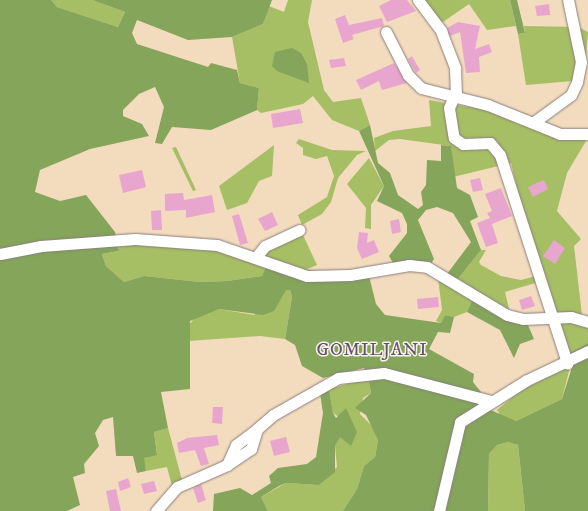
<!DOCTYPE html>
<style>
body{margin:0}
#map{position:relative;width:588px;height:511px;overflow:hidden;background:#f3dcbe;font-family:"IM FELL DW Pica",serif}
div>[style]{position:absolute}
.green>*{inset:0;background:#a6be64}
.forest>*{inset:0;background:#84a55a}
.building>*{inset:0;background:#e8a6ce}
.roads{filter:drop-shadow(0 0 1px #8a7f7c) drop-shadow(0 0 1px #8a7f7c)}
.street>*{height:11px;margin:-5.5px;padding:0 5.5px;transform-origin:5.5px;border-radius:5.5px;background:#fff}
span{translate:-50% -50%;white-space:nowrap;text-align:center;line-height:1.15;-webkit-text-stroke:3px #f7f3e8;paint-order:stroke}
.quarter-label{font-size:18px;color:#67506e;letter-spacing:1px}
</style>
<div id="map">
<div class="green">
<div style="clip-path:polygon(51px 0,92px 0,125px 12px,118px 27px,57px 7px)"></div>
<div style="clip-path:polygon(288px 0,312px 0,308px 22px,324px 90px,333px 102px,361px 98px,370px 125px,359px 131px,332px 120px,313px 96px,303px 104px,261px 113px,257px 110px,259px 88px,240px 83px,232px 37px,263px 24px,269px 6px,284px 12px)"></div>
<div style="clip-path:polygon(422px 0,510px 0,516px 26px,487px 30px,469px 4px,440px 24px)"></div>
<div style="clip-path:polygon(524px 26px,578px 27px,588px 32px,584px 80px,526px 85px,518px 34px,525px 33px)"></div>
<div style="clip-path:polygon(429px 100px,492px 111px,586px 141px,567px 173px,557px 211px,581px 239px,574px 246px,582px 315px,556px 312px,530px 242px,511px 163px,453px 177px,451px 146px,400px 139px,389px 140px,375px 151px,374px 138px,393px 131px,431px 126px)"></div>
<div style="clip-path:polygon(299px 139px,332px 150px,366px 151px,357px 155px,338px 178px,331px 202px,322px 214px,302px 225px,298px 215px,327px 197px,334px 176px,327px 156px,316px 159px,303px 155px,303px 148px,296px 143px)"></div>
<div style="clip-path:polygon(274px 145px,272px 176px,259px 181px,247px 203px,227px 210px,219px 186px)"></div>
<div style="clip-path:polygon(176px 147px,196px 190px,193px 191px,172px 148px)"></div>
<div style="clip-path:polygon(369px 158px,384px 186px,371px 205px,371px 229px,365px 228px,366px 208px,347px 184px)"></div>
<div style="clip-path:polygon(302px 233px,317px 265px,303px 271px,263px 258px,267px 249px)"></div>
<div style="clip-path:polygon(136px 243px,217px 250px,266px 266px,262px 276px,227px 281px,200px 282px,144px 276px,124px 282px,106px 266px,102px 254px,119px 251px,118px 244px)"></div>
<div style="clip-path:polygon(481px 250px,486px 250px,479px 262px,481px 265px,501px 276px,521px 280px,536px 276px,539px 282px,505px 292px,510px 313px,458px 279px)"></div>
<div style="clip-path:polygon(438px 278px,473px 298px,467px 312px,454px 317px,445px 315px,441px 323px,436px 321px,442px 310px)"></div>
<div style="clip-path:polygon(286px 290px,290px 290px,292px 297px,285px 339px,260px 336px,188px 341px,188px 326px,197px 315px,219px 309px,254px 315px)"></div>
<div style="clip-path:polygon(559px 321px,588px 326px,588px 343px,570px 353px)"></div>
<div style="clip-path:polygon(570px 367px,562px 399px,516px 421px,502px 417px,497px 410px,527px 385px)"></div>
<div style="clip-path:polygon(368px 378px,371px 393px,363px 398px,360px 414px,376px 430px,378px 440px,375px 457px,364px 466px,357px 489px,343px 511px,268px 511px,261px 497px,286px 483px,319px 485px,337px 467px,335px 446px,340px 436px,351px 446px,339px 417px,333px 413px,329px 389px)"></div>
<div style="clip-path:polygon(168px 428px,182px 480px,172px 486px,167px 467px,146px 471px,143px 458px,157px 454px,154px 432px)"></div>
<div style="clip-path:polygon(508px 442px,518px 445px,525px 511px,488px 511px,489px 454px,497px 445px)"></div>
</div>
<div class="forest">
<div style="clip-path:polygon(0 0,51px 0,57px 7px,118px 27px,125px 12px,92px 0,272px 0,263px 24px,232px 37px,188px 40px,137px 20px,132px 33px,137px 44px,208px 67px,211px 63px,237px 70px,240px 83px,259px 88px,257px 110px,211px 130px,172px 127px,162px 144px,155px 143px,164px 107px,155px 87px,139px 94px,123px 110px,123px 116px,142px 124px,149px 136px,90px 149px,40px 170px,35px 192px,60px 201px,86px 195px,115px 232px,119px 251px,102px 254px,106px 266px,124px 282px,144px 276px,200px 282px,227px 281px,262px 276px,266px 266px,369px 276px,376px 304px,385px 315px,441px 323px,445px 315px,454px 317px,450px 333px,438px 332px,429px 349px,474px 374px,473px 382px,481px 392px,477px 404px,516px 421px,562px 399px,573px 364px,570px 353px,588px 343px,588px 511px,525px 511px,518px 445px,508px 442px,497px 445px,489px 454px,488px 511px,343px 511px,357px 489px,364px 466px,375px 457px,378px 440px,366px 415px,355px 408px,371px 393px,368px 378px,364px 368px,323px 378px,302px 366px,295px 345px,285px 339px,292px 297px,290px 290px,286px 290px,274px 311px,263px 315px,219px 309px,190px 321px,190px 389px,161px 392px,168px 428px,154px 432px,157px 455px,144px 458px,146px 471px,137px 473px,133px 456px,116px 456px,113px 417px,103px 420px,95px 433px,99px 446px,84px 464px,85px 473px,73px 477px,80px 505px,67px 511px,0 511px)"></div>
<div style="clip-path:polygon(510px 0,517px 0,525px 33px,518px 34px)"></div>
<div style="clip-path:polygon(292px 48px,301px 53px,307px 64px,309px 83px,277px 71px,272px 66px,275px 52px)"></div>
<div style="clip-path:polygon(370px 125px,378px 163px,390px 173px,398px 195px,418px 209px,423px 205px,421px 192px,426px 185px,427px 160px,441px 161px,441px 145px,451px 146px,457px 188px,470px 195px,478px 217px,470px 221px,481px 250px,458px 279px,447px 274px,471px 242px,453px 213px,437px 207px,426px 210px,418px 220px,434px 259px,430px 265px,393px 263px,389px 256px,407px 233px,407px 224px,402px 213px,377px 201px,384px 186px,359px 131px)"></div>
<div style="clip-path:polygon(473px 298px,527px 323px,534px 339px,520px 344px,514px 358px,500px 330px,467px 312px)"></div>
<div style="clip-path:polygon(329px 389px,333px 413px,336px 418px,346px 408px,357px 432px,351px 446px,340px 437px,335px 446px,335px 472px,319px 485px,286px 483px,279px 486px,261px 497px,268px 511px,213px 511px,214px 494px,240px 488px,252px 495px,271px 483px,269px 476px,278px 468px,307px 464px,316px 457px,323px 413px,320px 393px)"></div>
</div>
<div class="building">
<div style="clip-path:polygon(391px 0,407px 0,416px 11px,387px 22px,379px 6px)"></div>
<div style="clip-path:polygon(549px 4px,550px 15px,537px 16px,535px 6px)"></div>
<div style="clip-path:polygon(345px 15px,349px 25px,382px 18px,384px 26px,352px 35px,354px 39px,343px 43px,335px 19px)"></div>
<div style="clip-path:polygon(458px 22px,480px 26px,475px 49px,489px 44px,492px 52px,479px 57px,480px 72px,466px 73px,460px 32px,450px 36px,447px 28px)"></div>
<div style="clip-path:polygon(412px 56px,420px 70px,416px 73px,408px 59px)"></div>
<div style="clip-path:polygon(344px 58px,346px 66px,331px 68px,329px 60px)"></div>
<div style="clip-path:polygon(394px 63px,407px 83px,382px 90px,379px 81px,361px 90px,356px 80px)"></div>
<div style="clip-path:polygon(300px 109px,303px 123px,273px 128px,271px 114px)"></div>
<div style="clip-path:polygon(142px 170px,146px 187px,123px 193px,119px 175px)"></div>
<div style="clip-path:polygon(480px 178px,483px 190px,473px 192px,470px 180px)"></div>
<div style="clip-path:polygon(544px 180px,548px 189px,533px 197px,528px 187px)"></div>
<div style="clip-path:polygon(501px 188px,512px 216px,492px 224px,491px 221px,498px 243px,486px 247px,477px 223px,490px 218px,487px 213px,492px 211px,485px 194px)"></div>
<div style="clip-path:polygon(183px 193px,184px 200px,212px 195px,215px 212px,186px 218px,186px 210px,165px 211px,165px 194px)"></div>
<div style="clip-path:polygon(161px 210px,162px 230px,152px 230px,151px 211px)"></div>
<div style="clip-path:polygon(272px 212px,278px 225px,265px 231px,258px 219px)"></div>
<div style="clip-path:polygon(239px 214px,248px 243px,240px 245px,232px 216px)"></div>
<div style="clip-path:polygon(399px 219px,401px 232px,392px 234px,390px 221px)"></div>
<div style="clip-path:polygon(359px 232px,368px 233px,367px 243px,374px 240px,379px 252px,362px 259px,357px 248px)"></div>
<div style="clip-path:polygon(554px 240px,565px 248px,555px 264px,543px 256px)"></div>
<div style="clip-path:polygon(531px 296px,535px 306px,522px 310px,519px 300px)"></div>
<div style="clip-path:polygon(438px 297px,439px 307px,418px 309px,417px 299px)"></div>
<div style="clip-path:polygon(213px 407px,223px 407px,222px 424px,212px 423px)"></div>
<div style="clip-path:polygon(217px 435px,219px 445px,204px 448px,209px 464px,201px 466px,195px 450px,179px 453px,177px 443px,187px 438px)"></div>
<div style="clip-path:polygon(286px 437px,290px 452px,274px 456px,270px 441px)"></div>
<div style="clip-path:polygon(128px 478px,131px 487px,120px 491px,118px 482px)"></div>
<div style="clip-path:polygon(154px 481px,157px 491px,144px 494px,141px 484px)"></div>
<div style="clip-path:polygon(201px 484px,206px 500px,198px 503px,193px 488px)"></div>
<div style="clip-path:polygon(116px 489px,121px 511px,110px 511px,106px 491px)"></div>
</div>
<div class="roads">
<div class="street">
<div style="left:418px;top:0;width:39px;rotate:53deg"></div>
<div style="left:441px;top:31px;width:40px;rotate:69deg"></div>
<div style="left:455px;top:68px;width:24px;rotate:88deg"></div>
<div style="left:456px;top:92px;width:17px;rotate:114deg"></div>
<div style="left:449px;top:108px;width:30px;rotate:81deg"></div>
<div style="left:454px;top:138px;width:11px;rotate:34deg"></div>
<div style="left:463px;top:144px;width:27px;rotate:-2deg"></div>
<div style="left:490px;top:143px;width:16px;rotate:50deg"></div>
<div style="left:500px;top:155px;width:219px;rotate:72.1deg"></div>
<div style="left:386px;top:32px;width:48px;rotate:62.9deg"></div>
<div style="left:408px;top:75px;width:18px;rotate:45deg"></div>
<div style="left:421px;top:88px;width:69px;rotate:14.2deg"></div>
<div style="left:488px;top:105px;width:78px;rotate:21.9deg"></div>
<div style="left:560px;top:134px;width:28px"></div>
<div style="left:534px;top:122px;width:46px;rotate:-36.1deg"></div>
<div style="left:571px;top:95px;width:14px;rotate:-65deg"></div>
<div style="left:577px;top:82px;width:20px;rotate:-79deg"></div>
<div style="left:581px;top:62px;width:63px;rotate:-101.8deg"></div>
<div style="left:0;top:254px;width:42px;rotate:-11deg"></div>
<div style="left:41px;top:246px;width:94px;rotate:-4.3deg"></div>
<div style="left:135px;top:239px;width:82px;rotate:4.2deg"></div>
<div style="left:217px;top:245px;width:95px;rotate:19deg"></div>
<div style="left:307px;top:276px;width:43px;rotate:-1.3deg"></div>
<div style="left:350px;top:275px;width:60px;rotate:-9.6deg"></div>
<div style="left:409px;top:265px;width:18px;rotate:6deg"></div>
<div style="left:427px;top:267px;width:93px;rotate:31deg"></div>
<div style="left:507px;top:315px;width:16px;rotate:14deg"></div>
<div style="left:523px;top:319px;width:48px;rotate:-2.4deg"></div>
<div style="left:571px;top:317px;width:18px;rotate:16deg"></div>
<div style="left:256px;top:257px;width:14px;rotate:-51deg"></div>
<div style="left:265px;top:246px;width:38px;rotate:-25deg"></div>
<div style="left:227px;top:465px;width:22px;rotate:-66deg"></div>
<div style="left:236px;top:445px;width:26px;rotate:-37deg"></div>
<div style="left:156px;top:511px;width:32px;rotate:-49deg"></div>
<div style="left:177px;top:487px;width:55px;rotate:-23.7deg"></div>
<div style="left:227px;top:465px;width:29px;rotate:-34deg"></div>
<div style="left:251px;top:449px;width:21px;rotate:-73deg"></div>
<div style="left:257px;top:429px;width:21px;rotate:-41deg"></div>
<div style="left:273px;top:415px;width:75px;rotate:-29.6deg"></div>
<div style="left:338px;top:378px;width:46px;rotate:-6.2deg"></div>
<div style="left:384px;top:373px;width:111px;rotate:14.7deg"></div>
<div style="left:439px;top:511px;width:91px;rotate:-76.7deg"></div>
<div style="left:460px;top:422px;width:79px;rotate:-32.1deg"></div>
<div style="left:527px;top:380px;width:68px;rotate:-25.4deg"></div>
</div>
</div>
<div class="quarter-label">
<span style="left:372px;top:350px">GOMILJANI</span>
</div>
</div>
